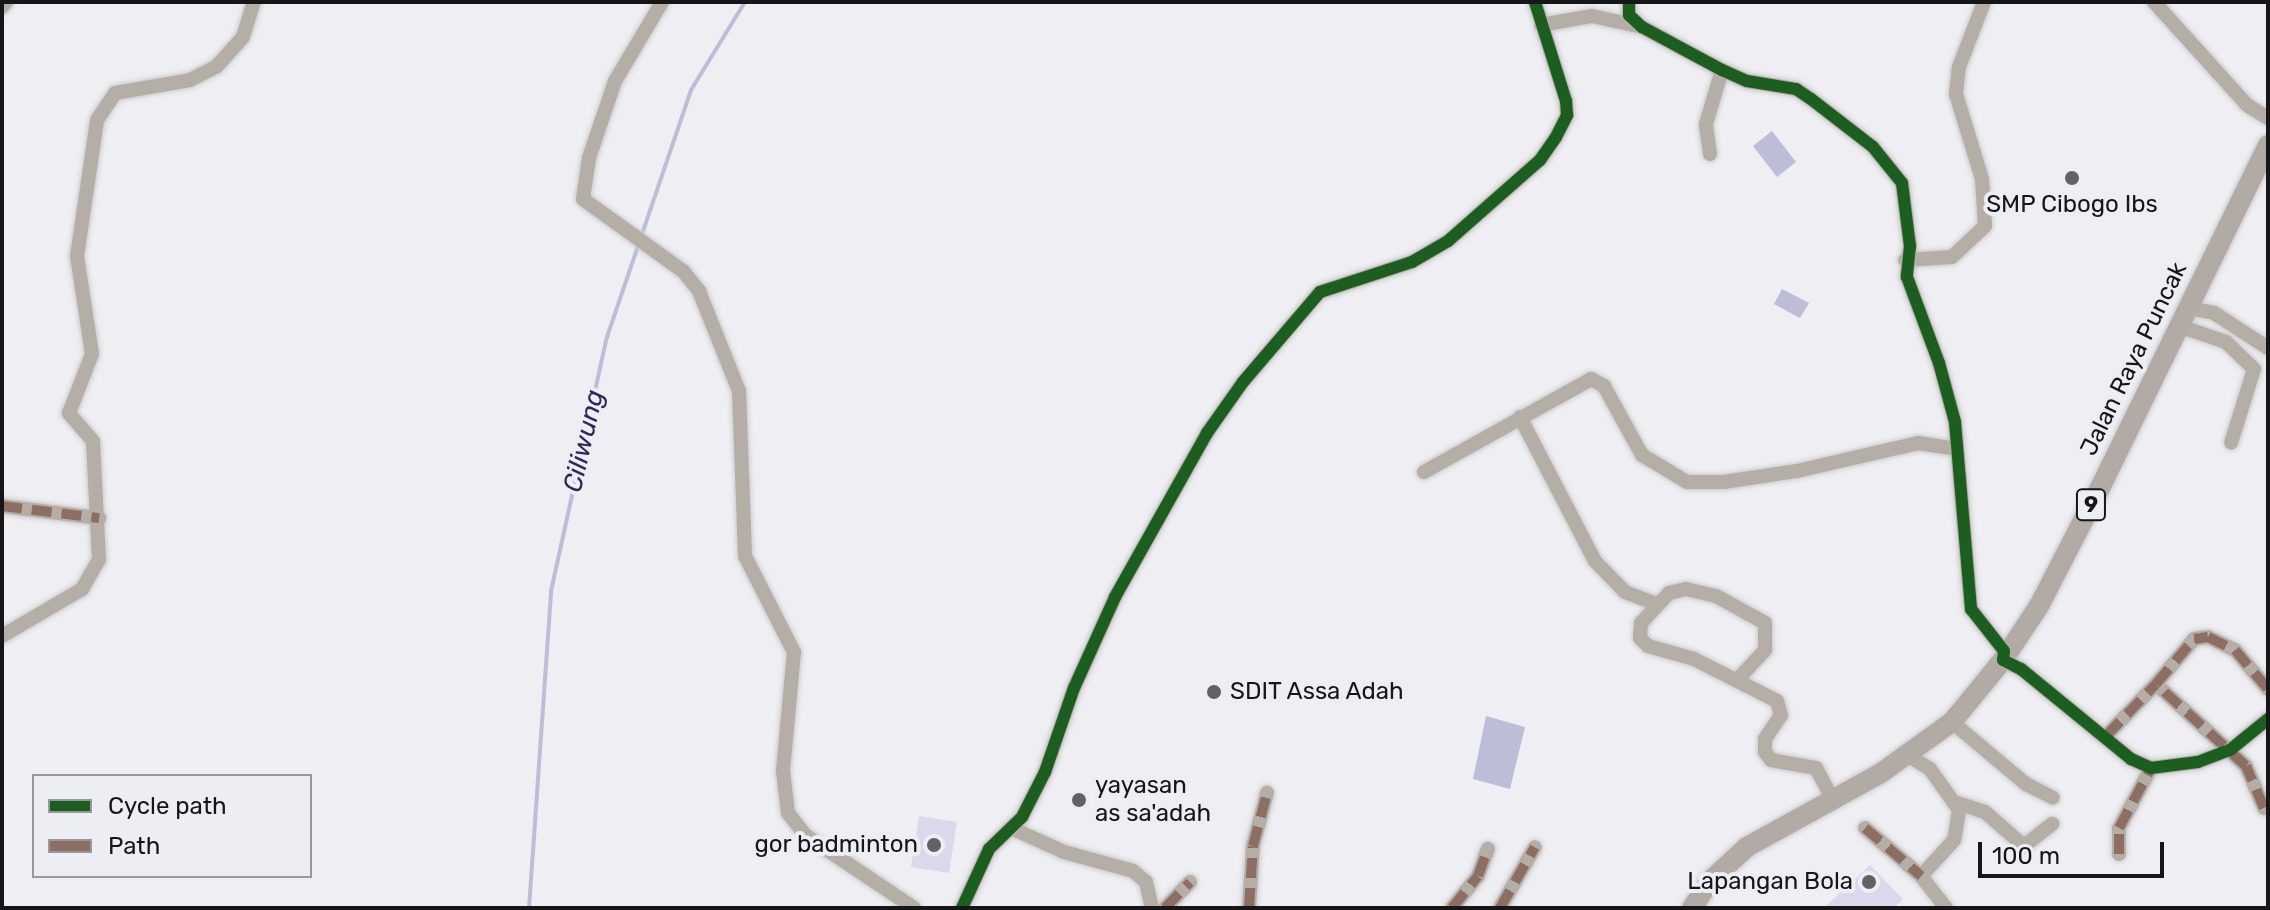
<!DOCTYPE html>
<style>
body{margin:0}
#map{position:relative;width:2270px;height:910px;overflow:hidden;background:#eeeef3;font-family:Rubik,sans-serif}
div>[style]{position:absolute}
.green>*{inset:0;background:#dad9ec}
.water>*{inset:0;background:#bebdd7}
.stream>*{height:4px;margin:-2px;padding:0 2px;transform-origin:2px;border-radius:2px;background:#bebdd7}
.roads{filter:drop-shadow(0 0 2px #cccccf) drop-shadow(0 0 2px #cccccf)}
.minor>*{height:14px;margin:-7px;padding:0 7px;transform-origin:7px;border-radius:7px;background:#b5aea6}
.highway>*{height:20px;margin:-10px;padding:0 10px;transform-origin:10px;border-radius:10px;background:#b2aaa4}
.quiet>*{height:10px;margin-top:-5px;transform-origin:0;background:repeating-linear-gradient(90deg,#8d6e63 0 20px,transparent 0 30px)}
.cycleway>*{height:12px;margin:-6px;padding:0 6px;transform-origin:6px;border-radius:6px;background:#1b5e20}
.dots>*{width:22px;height:22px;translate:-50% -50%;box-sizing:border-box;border:4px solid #ededf4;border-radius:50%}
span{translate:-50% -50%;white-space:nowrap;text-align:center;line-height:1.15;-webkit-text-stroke:8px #ededf4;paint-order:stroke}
.shield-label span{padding:2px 6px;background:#ededf4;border:2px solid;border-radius:6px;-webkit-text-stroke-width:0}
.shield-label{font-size:22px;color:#161619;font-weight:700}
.poi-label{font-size:24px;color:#161619}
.left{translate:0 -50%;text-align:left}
.right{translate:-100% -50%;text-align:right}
.street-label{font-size:24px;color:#161619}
.water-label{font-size:26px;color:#2f2756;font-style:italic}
.frame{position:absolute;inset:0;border:4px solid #161619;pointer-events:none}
.legend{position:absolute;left:32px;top:774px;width:280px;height:104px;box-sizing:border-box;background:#ededf4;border:2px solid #97979c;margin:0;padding:10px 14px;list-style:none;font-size:24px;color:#161619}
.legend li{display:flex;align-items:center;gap:16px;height:40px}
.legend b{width:40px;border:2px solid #97979c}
.scale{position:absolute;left:1978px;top:842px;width:186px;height:36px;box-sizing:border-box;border:4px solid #161619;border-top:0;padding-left:10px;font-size:24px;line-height:28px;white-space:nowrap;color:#161619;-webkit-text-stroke:6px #ededf4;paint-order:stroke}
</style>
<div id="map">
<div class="green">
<div style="clip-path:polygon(919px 816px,957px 822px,949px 873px,911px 867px)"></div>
<div style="clip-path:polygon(1870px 865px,1903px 899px,1894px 908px,1824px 908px)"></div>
</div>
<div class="water">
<div style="clip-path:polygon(1772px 131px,1796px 162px,1777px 177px,1753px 146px)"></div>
<div style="clip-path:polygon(1782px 289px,1809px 303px,1800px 318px,1774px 304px)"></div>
<div style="clip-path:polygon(1486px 716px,1525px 727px,1510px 789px,1473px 779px)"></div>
</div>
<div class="stream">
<div style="left:529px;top:908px;width:318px;rotate:-86deg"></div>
<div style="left:551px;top:591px;width:260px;rotate:-77.6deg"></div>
<div style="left:607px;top:337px;width:261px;rotate:-71.2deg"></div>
<div style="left:691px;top:90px;width:103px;rotate:-58.5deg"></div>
</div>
<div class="roads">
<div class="minor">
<div style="left:662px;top:2px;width:92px;rotate:120.7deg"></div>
<div style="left:615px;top:81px;width:81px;rotate:108.7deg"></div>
<div style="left:589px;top:158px;width:41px;rotate:98.3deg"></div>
<div style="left:583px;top:199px;width:123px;rotate:35.8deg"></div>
<div style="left:683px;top:271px;width:26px;rotate:51deg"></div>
<div style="left:699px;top:291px;width:108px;rotate:68.2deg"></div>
<div style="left:739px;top:391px;width:165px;rotate:87.9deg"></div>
<div style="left:745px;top:556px;width:108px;rotate:63deg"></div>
<div style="left:794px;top:652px;width:120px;rotate:95.3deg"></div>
<div style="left:783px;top:771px;width:42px;rotate:83.2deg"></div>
<div style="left:788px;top:813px;width:28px;rotate:52deg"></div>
<div style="left:805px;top:835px;width:131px;rotate:33.8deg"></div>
<div style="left:1629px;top:2px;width:13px;rotate:90deg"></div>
<div style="left:1629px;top:15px;width:18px;rotate:43deg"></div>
<div style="left:1642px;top:27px;width:91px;rotate:28.3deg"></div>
<div style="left:1722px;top:70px;width:27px;rotate:24deg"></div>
<div style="left:1747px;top:81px;width:50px;rotate:9.3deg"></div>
<div style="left:1796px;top:89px;width:18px;rotate:34deg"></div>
<div style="left:1811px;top:99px;width:78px;rotate:37.7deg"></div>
<div style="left:1873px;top:147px;width:46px;rotate:51.1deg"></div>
<div style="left:1902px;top:183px;width:64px;rotate:82.8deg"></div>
<div style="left:1910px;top:246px;width:31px;rotate:96deg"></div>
<div style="left:1907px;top:277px;width:92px;rotate:69.6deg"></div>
<div style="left:1939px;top:363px;width:61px;rotate:74.8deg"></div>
<div style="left:1955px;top:422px;width:188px;rotate:85.1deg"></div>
<div style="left:1971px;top:609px;width:53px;rotate:51.8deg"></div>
<div style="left:2004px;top:651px;width:9px;rotate:96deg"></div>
<div style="left:2003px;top:660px;width:20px;rotate:27deg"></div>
<div style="left:2021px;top:669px;width:142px;rotate:39.3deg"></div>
<div style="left:2131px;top:759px;width:22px;rotate:24deg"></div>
<div style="left:2151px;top:768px;width:47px;rotate:-7.3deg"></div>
<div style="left:2198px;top:762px;width:34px;rotate:-21deg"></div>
<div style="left:2230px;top:750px;width:49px;rotate:-39.2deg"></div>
<div style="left:2154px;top:2px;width:139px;rotate:47.9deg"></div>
<div style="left:2247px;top:105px;width:25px;rotate:32deg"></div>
<div style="left:2px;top:7px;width:6px;rotate:-51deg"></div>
<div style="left:1541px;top:25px;width:52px;rotate:-10deg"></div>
<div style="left:1592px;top:16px;width:47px;rotate:12.3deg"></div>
<div style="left:1710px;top:154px;width:30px;rotate:-98deg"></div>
<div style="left:1706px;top:124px;width:56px;rotate:-73.5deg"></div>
<div style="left:1905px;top:260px;width:47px;rotate:-3.7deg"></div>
<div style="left:1952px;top:257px;width:45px;rotate:-43.2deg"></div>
<div style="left:1985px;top:226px;width:47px;rotate:-93.7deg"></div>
<div style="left:1982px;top:179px;width:89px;rotate:-107deg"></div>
<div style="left:1956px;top:94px;width:27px;rotate:-84deg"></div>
<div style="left:1959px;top:67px;width:70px;rotate:-69deg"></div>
<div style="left:2187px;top:308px;width:27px;rotate:10deg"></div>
<div style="left:2214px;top:313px;width:64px;rotate:32.9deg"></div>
<div style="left:2179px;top:326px;width:50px;rotate:18.8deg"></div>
<div style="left:2226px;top:342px;width:39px;rotate:44deg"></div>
<div style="left:2254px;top:369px;width:77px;rotate:107.3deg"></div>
<div style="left:1520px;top:417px;width:162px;rotate:62.5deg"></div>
<div style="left:1595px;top:561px;width:43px;rotate:45.9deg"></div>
<div style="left:1625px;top:592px;width:33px;rotate:21deg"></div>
<div style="left:1424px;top:472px;width:191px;rotate:-29.1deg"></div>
<div style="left:1591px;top:379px;width:15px;rotate:28deg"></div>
<div style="left:1604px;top:386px;width:79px;rotate:61.2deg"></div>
<div style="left:1642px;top:455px;width:52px;rotate:31deg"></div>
<div style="left:1687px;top:482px;width:37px"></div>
<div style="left:1724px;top:482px;width:74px;rotate:-8.6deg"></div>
<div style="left:1797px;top:471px;width:124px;rotate:-13deg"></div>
<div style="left:1918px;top:443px;width:38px;rotate:9deg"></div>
<div style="left:2px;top:506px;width:98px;rotate:7.1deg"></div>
<div style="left:2px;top:636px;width:93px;rotate:-30.4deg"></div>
<div style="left:82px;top:589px;width:34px;rotate:-60deg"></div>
<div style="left:99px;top:560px;width:119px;rotate:-92.9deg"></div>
<div style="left:93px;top:441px;width:37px;rotate:-131deg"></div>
<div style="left:69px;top:413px;width:63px;rotate:-68.7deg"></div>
<div style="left:92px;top:354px;width:99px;rotate:-98.7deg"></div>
<div style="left:77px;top:256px;width:137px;rotate:-81.6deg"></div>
<div style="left:97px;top:120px;width:32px;rotate:-56deg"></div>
<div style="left:115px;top:93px;width:76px;rotate:-9.8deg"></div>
<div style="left:190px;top:80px;width:30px;rotate:-27deg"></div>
<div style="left:217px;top:66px;width:39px;rotate:-48deg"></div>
<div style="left:243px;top:37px;width:37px;rotate:-73deg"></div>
<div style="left:1738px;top:679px;width:40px;rotate:-47deg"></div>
<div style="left:1765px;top:650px;width:27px;rotate:-90deg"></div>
<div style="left:1765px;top:623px;width:56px;rotate:-151.1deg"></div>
<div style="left:1716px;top:596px;width:31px;rotate:-167deg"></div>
<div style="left:1686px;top:589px;width:17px;rotate:167deg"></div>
<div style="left:1669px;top:593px;width:41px;rotate:133deg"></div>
<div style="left:1641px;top:623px;width:15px;rotate:94deg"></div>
<div style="left:1640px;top:638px;width:11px;rotate:45deg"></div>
<div style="left:1648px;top:646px;width:48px;rotate:15.8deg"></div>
<div style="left:1694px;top:659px;width:93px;rotate:26.8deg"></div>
<div style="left:1777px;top:701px;width:15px;rotate:74deg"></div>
<div style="left:1781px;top:715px;width:29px;rotate:124deg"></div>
<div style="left:1765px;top:739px;width:13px;rotate:90deg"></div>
<div style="left:1765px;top:752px;width:10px;rotate:53deg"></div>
<div style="left:1771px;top:760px;width:46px;rotate:10.1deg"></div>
<div style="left:1816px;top:768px;width:36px;rotate:62deg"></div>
<div style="left:1952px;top:722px;width:97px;rotate:40deg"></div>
<div style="left:2026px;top:784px;width:30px;rotate:27deg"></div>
<div style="left:2106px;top:736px;width:72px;rotate:-46.1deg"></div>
<div style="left:1907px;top:755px;width:27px;rotate:31deg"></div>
<div style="left:1930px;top:769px;width:50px;rotate:54.7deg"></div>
<div style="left:1959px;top:810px;width:30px;rotate:99deg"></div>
<div style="left:1954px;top:840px;width:49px;rotate:132.5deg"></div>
<div style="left:1921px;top:876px;width:41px;rotate:52deg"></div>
<div style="left:1957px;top:803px;width:29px;rotate:18deg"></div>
<div style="left:1985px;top:812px;width:52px;rotate:41.1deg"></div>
<div style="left:2024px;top:846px;width:36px;rotate:-38deg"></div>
<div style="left:2264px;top:808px;width:46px;rotate:-113.2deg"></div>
<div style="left:2246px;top:766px;width:122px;rotate:-137.7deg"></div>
<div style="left:2156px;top:684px;width:59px;rotate:-49.8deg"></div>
<div style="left:2194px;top:639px;width:14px;rotate:-8deg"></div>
<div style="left:2208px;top:637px;width:30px;rotate:26deg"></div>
<div style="left:2235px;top:650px;width:51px;rotate:49.8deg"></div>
<div style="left:1011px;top:828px;width:58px;rotate:24.4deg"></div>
<div style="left:1064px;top:852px;width:72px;rotate:15.4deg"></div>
<div style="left:1133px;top:871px;width:17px;rotate:40deg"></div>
<div style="left:1146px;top:882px;width:27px;rotate:77deg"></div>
<div style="left:1865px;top:828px;width:74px;rotate:40.6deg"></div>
<div style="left:2119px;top:854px;width:26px;rotate:-90deg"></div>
<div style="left:2119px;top:828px;width:68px;rotate:-61.9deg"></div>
<div style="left:962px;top:908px;width:65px;rotate:-65.4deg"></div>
<div style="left:989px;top:849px;width:46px;rotate:-44.1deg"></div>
<div style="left:1022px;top:817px;width:51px;rotate:-62.9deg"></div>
<div style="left:1045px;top:772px;width:89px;rotate:-71deg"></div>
<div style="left:1074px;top:688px;width:100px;rotate:-65.7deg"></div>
<div style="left:1115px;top:597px;width:188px;rotate:-60.7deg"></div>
<div style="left:1207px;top:433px;width:62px;rotate:-54.8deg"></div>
<div style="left:1243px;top:382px;width:118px;rotate:-49.5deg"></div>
<div style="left:1320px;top:292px;width:97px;rotate:-18.1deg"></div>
<div style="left:1412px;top:262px;width:42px;rotate:-30.3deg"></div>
<div style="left:1448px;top:241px;width:123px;rotate:-41.4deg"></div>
<div style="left:1540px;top:160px;width:28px;rotate:-55deg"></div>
<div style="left:1556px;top:137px;width:25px;rotate:-63deg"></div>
<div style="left:1567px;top:115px;width:14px;rotate:-94deg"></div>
<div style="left:1566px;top:101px;width:104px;rotate:-107.4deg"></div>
<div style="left:1165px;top:908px;width:36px;rotate:-46deg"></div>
<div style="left:1249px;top:908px;width:62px;rotate:-86.3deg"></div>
<div style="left:1253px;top:846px;width:55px;rotate:-75.2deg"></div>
<div style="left:1452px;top:908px;width:41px;rotate:-50.9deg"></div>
<div style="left:1478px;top:876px;width:29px;rotate:-70deg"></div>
<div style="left:1500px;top:908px;width:70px;rotate:-60.2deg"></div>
</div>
<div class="highway">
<div style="left:1692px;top:908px;width:32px;rotate:-56deg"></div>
<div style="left:1710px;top:881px;width:50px;rotate:-42.6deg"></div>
<div style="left:1747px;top:847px;width:153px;rotate:-28.9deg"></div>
<div style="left:1881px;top:773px;width:87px;rotate:-35.7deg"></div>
<div style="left:1952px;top:722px;width:80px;rotate:-50.6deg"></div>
<div style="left:2003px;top:660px;width:65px;rotate:-56.3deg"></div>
<div style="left:2039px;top:606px;width:133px;rotate:-62.7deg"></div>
<div style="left:2100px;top:488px;width:382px;rotate:-63.9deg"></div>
</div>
</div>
<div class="quiet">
<div style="left:2px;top:506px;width:98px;rotate:7.1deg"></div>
<div style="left:2111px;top:741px;width:7px;rotate:-135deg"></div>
<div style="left:2106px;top:736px;width:72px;rotate:-46.1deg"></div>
<div style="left:2264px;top:808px;width:46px;rotate:-113.2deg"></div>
<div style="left:2246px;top:766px;width:122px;rotate:-137.7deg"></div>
<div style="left:2156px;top:684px;width:59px;rotate:-49.8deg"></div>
<div style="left:2194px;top:639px;width:14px;rotate:-8deg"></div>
<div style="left:2208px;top:637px;width:30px;rotate:26deg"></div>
<div style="left:2235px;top:650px;width:51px;rotate:49.8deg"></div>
<div style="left:1865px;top:828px;width:74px;rotate:40.6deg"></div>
<div style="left:2119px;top:854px;width:26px;rotate:-90deg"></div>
<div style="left:2119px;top:828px;width:68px;rotate:-61.9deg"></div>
<div style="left:1165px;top:908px;width:36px;rotate:-46deg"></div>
<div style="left:1249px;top:908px;width:62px;rotate:-86.3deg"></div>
<div style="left:1253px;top:846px;width:55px;rotate:-75.2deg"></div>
<div style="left:1452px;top:908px;width:41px;rotate:-50.9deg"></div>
<div style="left:1478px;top:876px;width:29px;rotate:-70deg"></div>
<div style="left:1500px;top:908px;width:70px;rotate:-60.2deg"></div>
</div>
<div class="cycleway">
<div style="left:1629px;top:2px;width:13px;rotate:90deg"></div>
<div style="left:1629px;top:15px;width:18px;rotate:43deg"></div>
<div style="left:1642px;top:27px;width:91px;rotate:28.3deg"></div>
<div style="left:1722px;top:70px;width:27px;rotate:24deg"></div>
<div style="left:1747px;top:81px;width:50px;rotate:9.3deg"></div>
<div style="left:1796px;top:89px;width:18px;rotate:34deg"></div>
<div style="left:1811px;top:99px;width:78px;rotate:37.7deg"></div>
<div style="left:1873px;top:147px;width:46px;rotate:51.1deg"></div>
<div style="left:1902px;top:183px;width:64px;rotate:82.8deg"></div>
<div style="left:1910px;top:246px;width:31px;rotate:96deg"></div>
<div style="left:1907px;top:277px;width:92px;rotate:69.6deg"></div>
<div style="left:1939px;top:363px;width:61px;rotate:74.8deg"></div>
<div style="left:1955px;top:422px;width:188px;rotate:85.1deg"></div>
<div style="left:1971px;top:609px;width:53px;rotate:51.8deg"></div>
<div style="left:2004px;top:651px;width:9px;rotate:96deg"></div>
<div style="left:2003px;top:660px;width:20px;rotate:27deg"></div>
<div style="left:2021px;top:669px;width:142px;rotate:39.3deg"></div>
<div style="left:2131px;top:759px;width:22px;rotate:24deg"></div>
<div style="left:2151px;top:768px;width:47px;rotate:-7.3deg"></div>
<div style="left:2198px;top:762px;width:34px;rotate:-21deg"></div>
<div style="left:2230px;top:750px;width:49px;rotate:-39.2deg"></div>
<div style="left:962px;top:908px;width:65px;rotate:-65.4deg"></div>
<div style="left:989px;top:849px;width:46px;rotate:-44.1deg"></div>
<div style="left:1022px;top:817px;width:51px;rotate:-62.9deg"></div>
<div style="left:1045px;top:772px;width:89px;rotate:-71deg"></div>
<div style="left:1074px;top:688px;width:100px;rotate:-65.7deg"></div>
<div style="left:1115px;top:597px;width:188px;rotate:-60.7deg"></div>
<div style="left:1207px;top:433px;width:62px;rotate:-54.8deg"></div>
<div style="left:1243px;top:382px;width:118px;rotate:-49.5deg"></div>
<div style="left:1320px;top:292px;width:97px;rotate:-18.1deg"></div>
<div style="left:1412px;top:262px;width:42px;rotate:-30.3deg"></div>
<div style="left:1448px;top:241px;width:123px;rotate:-41.4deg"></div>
<div style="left:1540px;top:160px;width:28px;rotate:-55deg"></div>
<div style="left:1556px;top:137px;width:25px;rotate:-63deg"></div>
<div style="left:1567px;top:115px;width:14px;rotate:-94deg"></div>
<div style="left:1566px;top:101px;width:104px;rotate:-107.4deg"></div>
</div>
<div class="dots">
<div style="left:2072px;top:178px;background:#626265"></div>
<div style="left:1214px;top:692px;background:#626265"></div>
<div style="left:1079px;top:800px;background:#626265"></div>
<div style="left:934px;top:845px;background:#626265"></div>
<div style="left:1869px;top:882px;background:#626265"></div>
</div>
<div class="shield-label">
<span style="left:2091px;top:505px">9</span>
</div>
<div class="poi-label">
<span style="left:2072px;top:205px">SMP Cibogo Ibs</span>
<span class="left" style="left:1230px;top:692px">SDIT Assa Adah</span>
<span class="left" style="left:1095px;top:800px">yayasan<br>as sa'adah</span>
<span class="right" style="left:918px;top:845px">gor badminton</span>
<span class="right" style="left:1853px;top:882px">Lapangan Bola</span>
</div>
<div class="street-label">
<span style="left:2134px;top:359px;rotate:-64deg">Jalan Raya Puncak</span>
</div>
<div class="water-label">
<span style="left:584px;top:441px;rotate:-77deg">Ciliwung</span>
</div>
<div class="frame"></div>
<ul class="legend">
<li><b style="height:10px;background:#1b5e20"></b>Cycle path</li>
<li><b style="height:10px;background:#8d6e63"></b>Path</li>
</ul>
<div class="scale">100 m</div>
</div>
